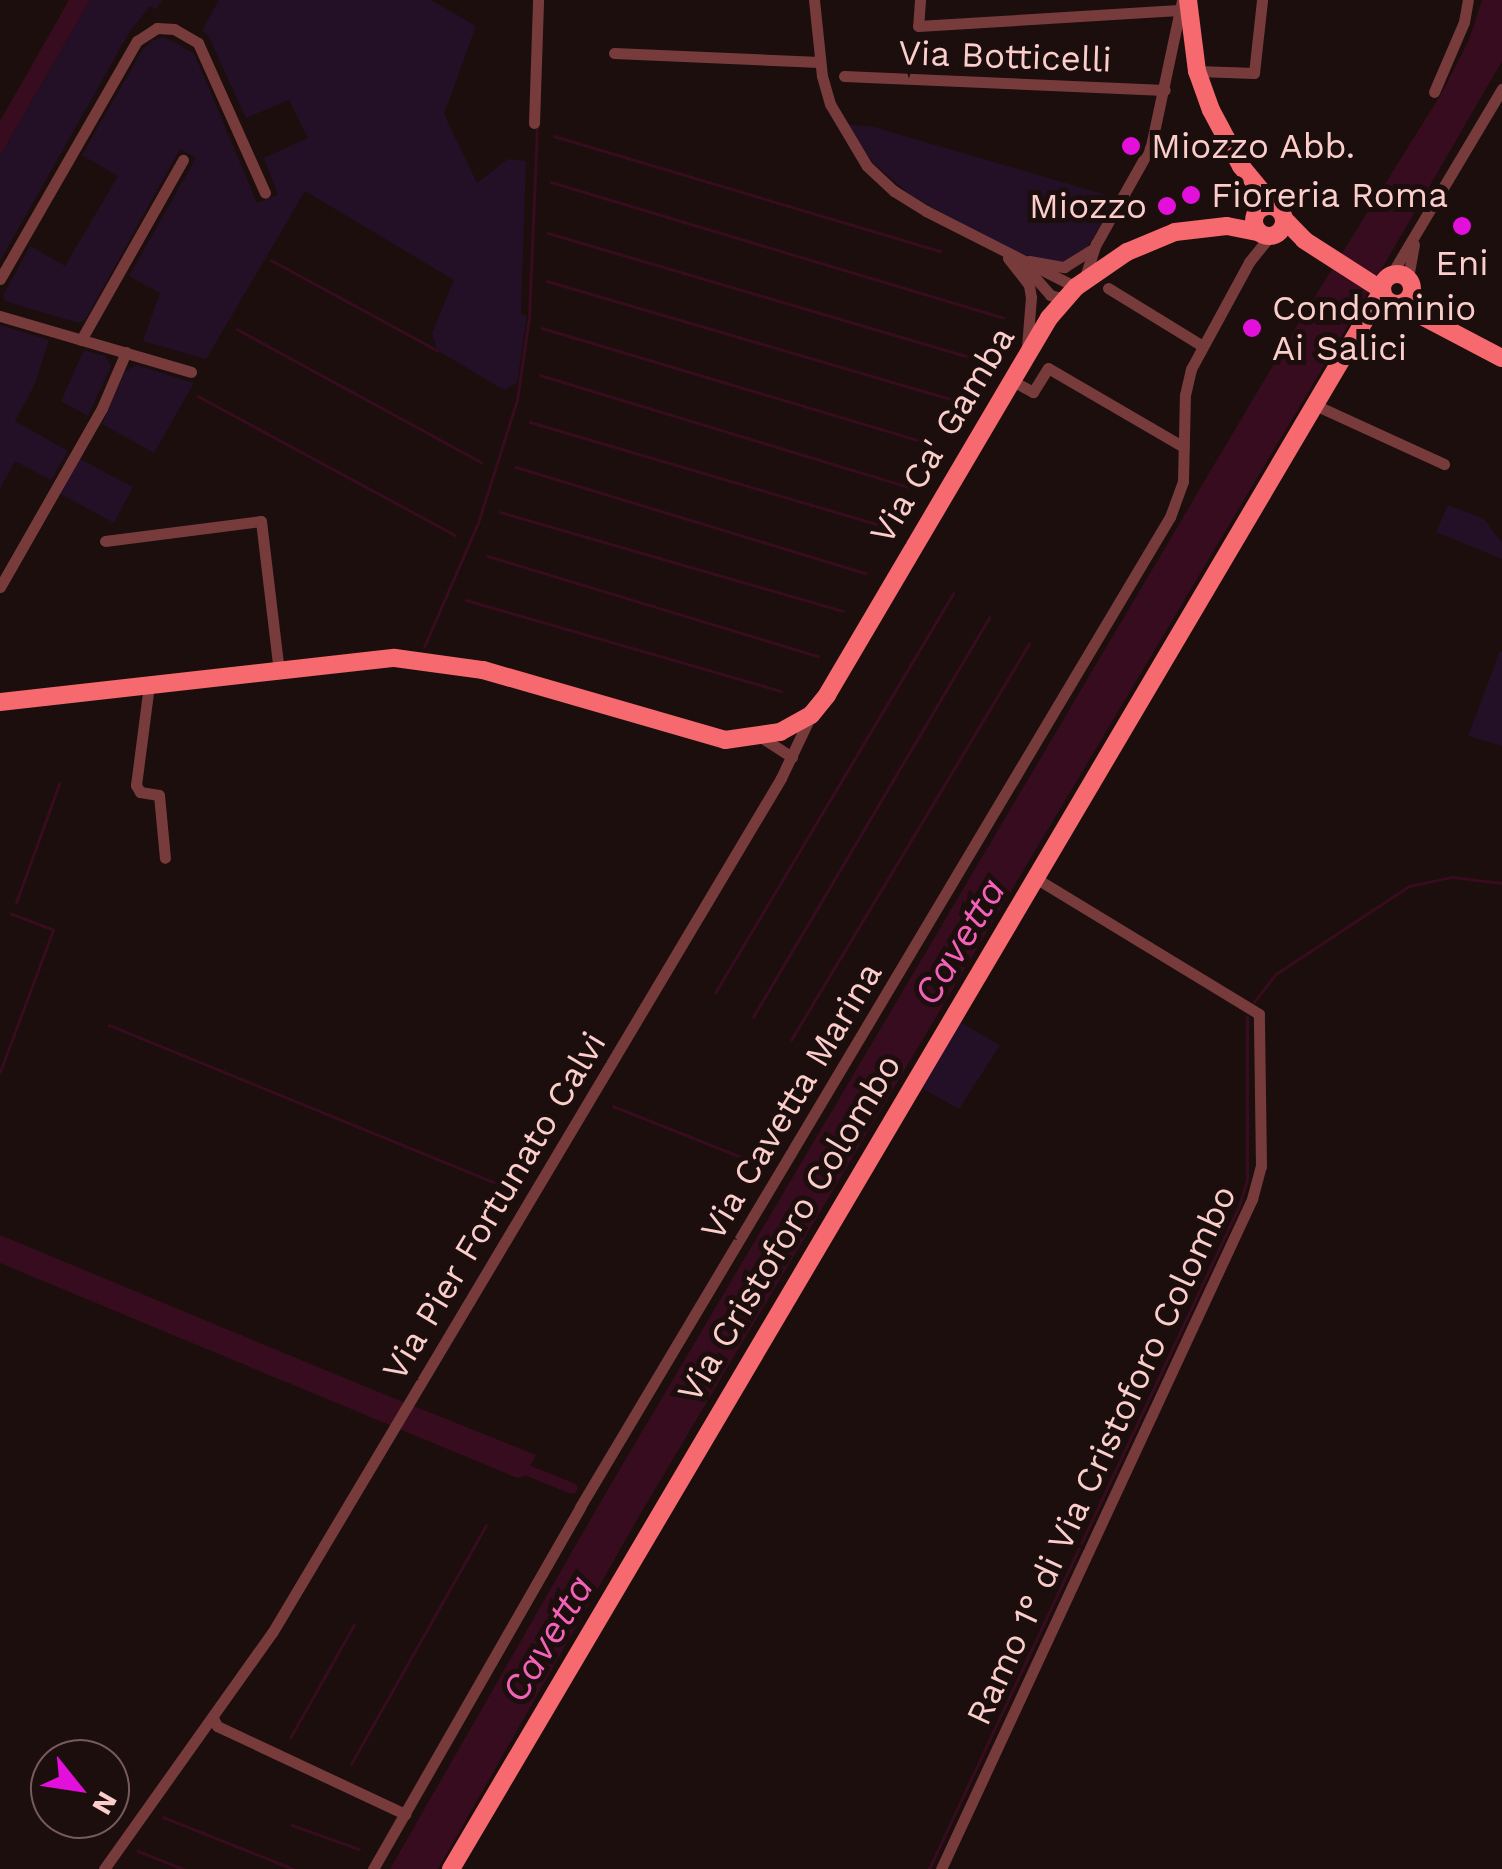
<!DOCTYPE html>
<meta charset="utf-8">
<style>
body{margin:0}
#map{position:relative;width:1502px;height:1869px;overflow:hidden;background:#1c0e0d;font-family:"Work Sans",sans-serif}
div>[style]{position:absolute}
.green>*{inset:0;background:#231026}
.water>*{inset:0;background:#360c1e}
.stream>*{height:2.5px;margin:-1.25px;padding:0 1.25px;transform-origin:1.25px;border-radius:1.25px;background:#360c1e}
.canal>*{height:11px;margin:-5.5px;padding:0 5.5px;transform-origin:5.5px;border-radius:5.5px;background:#360c1e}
.street>*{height:11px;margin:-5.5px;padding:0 5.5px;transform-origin:5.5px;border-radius:5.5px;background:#783b3c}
.secondary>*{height:18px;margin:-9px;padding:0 9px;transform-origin:9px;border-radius:9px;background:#f5696f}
.secondary>.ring{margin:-9px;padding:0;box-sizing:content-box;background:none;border:18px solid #f5696f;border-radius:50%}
.dots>*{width:28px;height:28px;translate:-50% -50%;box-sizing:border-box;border:5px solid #1c0e0d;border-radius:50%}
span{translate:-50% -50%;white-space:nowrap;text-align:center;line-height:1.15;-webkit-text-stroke:10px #1c0e0d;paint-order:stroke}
.street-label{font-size:35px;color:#fbcecb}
.poi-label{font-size:35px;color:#fbcecb}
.left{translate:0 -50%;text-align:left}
.right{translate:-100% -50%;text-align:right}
.water-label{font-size:38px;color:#f461b9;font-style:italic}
.north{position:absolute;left:30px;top:1739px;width:100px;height:100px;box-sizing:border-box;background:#1c0e0d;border:2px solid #755b59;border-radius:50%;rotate:120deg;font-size:28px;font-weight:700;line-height:40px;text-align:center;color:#fbcecb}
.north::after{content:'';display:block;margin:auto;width:35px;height:45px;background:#e310db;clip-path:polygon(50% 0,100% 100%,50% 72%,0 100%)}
</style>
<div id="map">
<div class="green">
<div style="clip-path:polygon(90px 0,162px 0,157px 9px,150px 6px,130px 31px,0 261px,0 156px)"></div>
<div style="clip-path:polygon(219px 0,431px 0,476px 26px,444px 114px,477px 183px,508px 159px,526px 161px,521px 314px,527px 316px,517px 383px,504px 390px,437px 350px,432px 333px,454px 280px,305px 191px,206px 359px,143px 341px,160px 293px,129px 276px,196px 158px,180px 149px,85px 320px,78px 323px,5px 301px,3px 296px,30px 246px,65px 266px,118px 176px,82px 155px,143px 49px,152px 41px,164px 37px,194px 53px,257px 203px,278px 195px,264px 158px,308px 138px,289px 100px,246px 118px,208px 35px,202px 31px)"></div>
<div style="clip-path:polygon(845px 124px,874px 127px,1106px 195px,1104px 198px,1113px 204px,1085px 251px,1069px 262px,1042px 260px,1007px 249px,912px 196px,874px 164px)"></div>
<div style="clip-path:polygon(0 325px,49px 340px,34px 386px,15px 421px,68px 451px,51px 480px,15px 461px,0 489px)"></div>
<div style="clip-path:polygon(84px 350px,105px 356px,111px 366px,88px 416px,61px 401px)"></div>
<div style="clip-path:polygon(137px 365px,194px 383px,154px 453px,102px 424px,125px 371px)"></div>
<div style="clip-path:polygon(76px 457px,133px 487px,114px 523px,57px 492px)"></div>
<div style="clip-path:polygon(1448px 505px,1484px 519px,1502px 543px,1502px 559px,1436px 532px)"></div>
<div style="clip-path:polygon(1500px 651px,1502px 652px,1502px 746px,1468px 736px)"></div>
<div style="clip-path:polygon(956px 1020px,1000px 1045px,959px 1109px,922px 1088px)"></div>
</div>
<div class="water">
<div style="clip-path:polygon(69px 0,90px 0,0 156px,0 121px)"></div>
<div style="clip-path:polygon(1482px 0,1502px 0,1502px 61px,1391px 253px,642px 1511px,438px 1869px,390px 1869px,601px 1501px,1288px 340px,1441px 94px,1469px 40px)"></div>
<div style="clip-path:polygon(0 1235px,376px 1391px,536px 1455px,525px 1476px,517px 1478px,0 1263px)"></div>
</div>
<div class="stream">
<div style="left:554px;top:136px;width:403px;rotate:16.6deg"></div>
<div style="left:551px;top:182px;width:472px;rotate:16.7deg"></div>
<div style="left:548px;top:233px;width:461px;rotate:16.4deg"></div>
<div style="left:271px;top:260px;width:189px;rotate:28.5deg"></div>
<div style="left:547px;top:281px;width:434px;rotate:16.3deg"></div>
<div style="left:542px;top:328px;width:406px;rotate:16.6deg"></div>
<div style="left:237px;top:329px;width:278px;rotate:28.6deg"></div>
<div style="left:540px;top:375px;width:386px;rotate:16.9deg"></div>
<div style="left:198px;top:396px;width:292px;rotate:28.4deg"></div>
<div style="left:530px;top:422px;width:376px;rotate:16.4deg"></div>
<div style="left:516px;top:467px;width:365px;rotate:16.9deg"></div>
<div style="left:500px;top:512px;width:357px;rotate:16.1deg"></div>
<div style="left:488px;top:556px;width:345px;rotate:16.9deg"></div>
<div style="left:466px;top:600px;width:328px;rotate:16.1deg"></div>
<div style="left:424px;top:647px;width:135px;rotate:-66.5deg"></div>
<div style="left:478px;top:523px;width:129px;rotate:-72.4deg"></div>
<div style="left:517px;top:400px;width:83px;rotate:-81.7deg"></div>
<div style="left:529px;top:318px;width:191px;rotate:-87.6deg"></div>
<div style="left:16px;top:903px;width:127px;rotate:-70.1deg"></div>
<div style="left:715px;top:993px;width:465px;rotate:-59.2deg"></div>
<div style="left:1254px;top:1002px;width:36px;rotate:-52deg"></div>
<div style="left:1276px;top:974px;width:159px;rotate:-33.5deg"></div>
<div style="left:1409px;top:886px;width:44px;rotate:-11.8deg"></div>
<div style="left:1452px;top:877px;width:50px;rotate:6.8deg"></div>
<div style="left:753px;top:1017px;width:464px;rotate:-59.4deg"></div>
<div style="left:109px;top:1025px;width:433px;rotate:22.2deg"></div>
<div style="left:791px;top:1040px;width:462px;rotate:-59deg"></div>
<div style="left:0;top:1072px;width:152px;rotate:-69.5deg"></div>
<div style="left:53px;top:930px;width:45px;rotate:-159.1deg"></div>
<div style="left:613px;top:1106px;width:152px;rotate:21.7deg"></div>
<div style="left:290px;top:1738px;width:130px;rotate:-60.5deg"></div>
<div style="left:351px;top:1764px;width:274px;rotate:-60.5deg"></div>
<div style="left:163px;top:1817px;width:141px;rotate:21.7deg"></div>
<div style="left:292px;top:1825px;width:71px;rotate:19.7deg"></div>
<div style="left:138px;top:1851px;width:49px;rotate:21.4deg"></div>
<div style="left:929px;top:1869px;width:732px;rotate:-64.94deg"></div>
<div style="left:1239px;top:1206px;width:28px;rotate:-73deg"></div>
<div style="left:1247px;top:1179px;width:162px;rotate:-90deg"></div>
</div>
<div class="canal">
<div style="left:515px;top:1465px;width:61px;rotate:22deg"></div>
</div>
<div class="street">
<div style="left:814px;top:0;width:76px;rotate:84deg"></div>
<div style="left:822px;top:76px;width:29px;rotate:74deg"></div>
<div style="left:830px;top:104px;width:72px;rotate:59.2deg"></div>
<div style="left:867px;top:166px;width:37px;rotate:43deg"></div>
<div style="left:894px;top:191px;width:38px;rotate:32deg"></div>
<div style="left:926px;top:211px;width:168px;rotate:26.9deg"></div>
<div style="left:920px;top:0;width:26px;rotate:94deg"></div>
<div style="left:918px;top:26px;width:261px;rotate:-3.5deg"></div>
<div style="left:614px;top:53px;width:205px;rotate:2.5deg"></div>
<div style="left:1197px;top:71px;width:57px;rotate:2deg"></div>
<div style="left:1254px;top:73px;width:73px;rotate:-83.7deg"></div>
<div style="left:844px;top:76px;width:321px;rotate:2.5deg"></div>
<div style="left:1434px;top:92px;width:76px;rotate:-66.8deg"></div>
<div style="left:1464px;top:22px;width:22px;rotate:-80deg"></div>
<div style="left:534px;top:123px;width:123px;rotate:-88.1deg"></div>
<div style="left:1008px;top:258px;width:34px;rotate:52deg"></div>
<div style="left:1029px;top:285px;width:12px;rotate:81deg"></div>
<div style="left:1031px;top:297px;width:50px;rotate:94.6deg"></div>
<div style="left:1029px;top:261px;width:36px;rotate:10deg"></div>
<div style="left:1064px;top:267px;width:31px;rotate:-32deg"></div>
<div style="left:1025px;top:266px;width:38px;rotate:49deg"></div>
<div style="left:1050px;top:295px;width:16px;rotate:15deg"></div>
<div style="left:1391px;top:275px;width:217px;rotate:-59.2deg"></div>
<div style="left:1408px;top:278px;width:34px;rotate:-80deg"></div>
<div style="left:0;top:279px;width:275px;rotate:-60.1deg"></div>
<div style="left:137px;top:41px;width:24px;rotate:-33deg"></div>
<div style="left:157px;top:28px;width:17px;rotate:3deg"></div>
<div style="left:174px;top:29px;width:28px;rotate:30deg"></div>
<div style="left:198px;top:43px;width:164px;rotate:65.9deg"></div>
<div style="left:1084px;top:280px;width:38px;rotate:-72deg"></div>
<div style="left:1096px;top:244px;width:112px;rotate:-60.7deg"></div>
<div style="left:1151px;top:146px;width:149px;rotate:-78deg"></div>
<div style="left:1108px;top:288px;width:109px;rotate:31.5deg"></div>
<div style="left:0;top:316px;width:199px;rotate:16.3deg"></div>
<div style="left:81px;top:340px;width:207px;rotate:-60.5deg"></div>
<div style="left:1013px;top:381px;width:23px;rotate:29deg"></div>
<div style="left:1033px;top:392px;width:28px;rotate:-58deg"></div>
<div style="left:1048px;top:368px;width:157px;rotate:30.2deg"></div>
<div style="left:1315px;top:405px;width:142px;rotate:24.6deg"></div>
<div style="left:105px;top:541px;width:157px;rotate:-7.3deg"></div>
<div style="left:261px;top:521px;width:151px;rotate:83.2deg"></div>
<div style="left:0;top:587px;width:206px;rotate:-60.3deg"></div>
<div style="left:102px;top:408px;width:61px;rotate:-66.8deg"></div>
<div style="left:149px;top:685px;width:101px;rotate:97.4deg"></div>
<div style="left:136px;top:785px;width:8px;rotate:60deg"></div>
<div style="left:140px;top:792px;width:19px;rotate:9deg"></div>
<div style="left:159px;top:795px;width:63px;rotate:84.6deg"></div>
<div style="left:761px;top:737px;width:37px;rotate:33deg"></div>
<div style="left:213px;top:1718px;width:9px;rotate:63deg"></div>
<div style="left:217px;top:1726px;width:208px;rotate:25.1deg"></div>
<div style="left:104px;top:1869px;width:290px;rotate:-54.6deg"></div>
<div style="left:272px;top:1633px;width:995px;rotate:-59.23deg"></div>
<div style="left:781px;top:778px;width:70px;rotate:-64.5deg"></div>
<div style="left:373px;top:1869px;width:417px;rotate:-60.2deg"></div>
<div style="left:580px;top:1507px;width:1152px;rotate:-59.21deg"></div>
<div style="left:1170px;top:517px;width:38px;rotate:-70deg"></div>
<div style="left:1183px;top:481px;width:86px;rotate:-88.7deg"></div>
<div style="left:1185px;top:395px;width:27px;rotate:-77deg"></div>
<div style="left:1191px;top:369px;width:122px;rotate:-61.5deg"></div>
<div style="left:1249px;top:262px;width:35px;rotate:-51deg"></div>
<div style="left:941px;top:1869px;width:739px;rotate:-65.1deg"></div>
<div style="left:1252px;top:1199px;width:34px;rotate:-75deg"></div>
<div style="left:1261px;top:1166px;width:152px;rotate:-90.8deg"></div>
<div style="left:1259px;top:1014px;width:262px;rotate:-148.7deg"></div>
</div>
<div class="secondary">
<div style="left:1188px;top:0;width:72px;rotate:82.8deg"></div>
<div style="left:1197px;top:71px;width:41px;rotate:70.3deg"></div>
<div style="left:1211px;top:110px;width:64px;rotate:61.8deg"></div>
<div style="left:1241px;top:166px;width:52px;rotate:50.5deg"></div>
<div class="ring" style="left:1254px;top:206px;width:12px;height:12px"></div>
<div style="left:1284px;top:219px;width:29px;rotate:46deg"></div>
<div style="left:1304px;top:240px;width:93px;rotate:32.7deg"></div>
<div class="ring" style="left:1382px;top:274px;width:12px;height:12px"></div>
<div style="left:1399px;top:304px;width:116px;rotate:27.7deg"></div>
<div style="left:0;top:702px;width:397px;rotate:-6.4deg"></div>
<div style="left:395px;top:658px;width:89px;rotate:7.8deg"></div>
<div style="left:483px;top:670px;width:252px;rotate:16.1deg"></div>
<div style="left:725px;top:740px;width:56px;rotate:-8.3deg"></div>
<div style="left:780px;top:732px;width:35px;rotate:-29deg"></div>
<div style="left:811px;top:715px;width:26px;rotate:-51deg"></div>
<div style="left:827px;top:695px;width:438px;rotate:-59.5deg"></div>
<div style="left:1049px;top:318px;width:41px;rotate:-48.9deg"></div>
<div style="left:1076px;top:287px;width:62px;rotate:-34.5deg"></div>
<div style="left:1127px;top:252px;width:52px;rotate:-22.6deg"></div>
<div style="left:1175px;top:232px;width:52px;rotate:-6.6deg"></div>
<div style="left:1227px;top:226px;width:33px;rotate:11deg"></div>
<div style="left:451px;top:1869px;width:1832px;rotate:-59.46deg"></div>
</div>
<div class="dots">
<div style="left:1131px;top:146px;background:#e310db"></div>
<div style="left:1191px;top:195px;background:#e310db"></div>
<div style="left:1167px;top:206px;background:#e310db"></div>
<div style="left:1462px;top:226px;background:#e310db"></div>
<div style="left:1252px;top:328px;background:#e310db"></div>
</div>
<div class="street-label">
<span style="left:1005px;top:56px;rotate:2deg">Via Botticelli</span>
<span style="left:942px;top:435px;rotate:-59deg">Via Ca' Gamba</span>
<span style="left:791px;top:1101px;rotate:-59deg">Via Cavetta Marina</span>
<span style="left:494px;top:1206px;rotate:-59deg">Via Pier Fortunato Calvi</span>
<span style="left:789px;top:1228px;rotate:-59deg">Via Cristoforo Colombo</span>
<span style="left:1101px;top:1455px;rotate:-65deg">Ramo 1° di Via Cristoforo Colombo</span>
</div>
<div class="poi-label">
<span class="left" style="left:1151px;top:146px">Miozzo Abb.</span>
<span class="left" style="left:1211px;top:195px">Fioreria Roma</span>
<span class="right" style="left:1147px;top:206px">Miozzo</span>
<span style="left:1462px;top:263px">Eni</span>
<span class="left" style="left:1272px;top:328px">Condominio<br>Ai Salici</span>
</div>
<div class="water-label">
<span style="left:960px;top:942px;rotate:-59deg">Cavetta</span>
<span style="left:548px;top:1639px;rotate:-59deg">Cavetta</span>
</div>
<div class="north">N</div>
</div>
